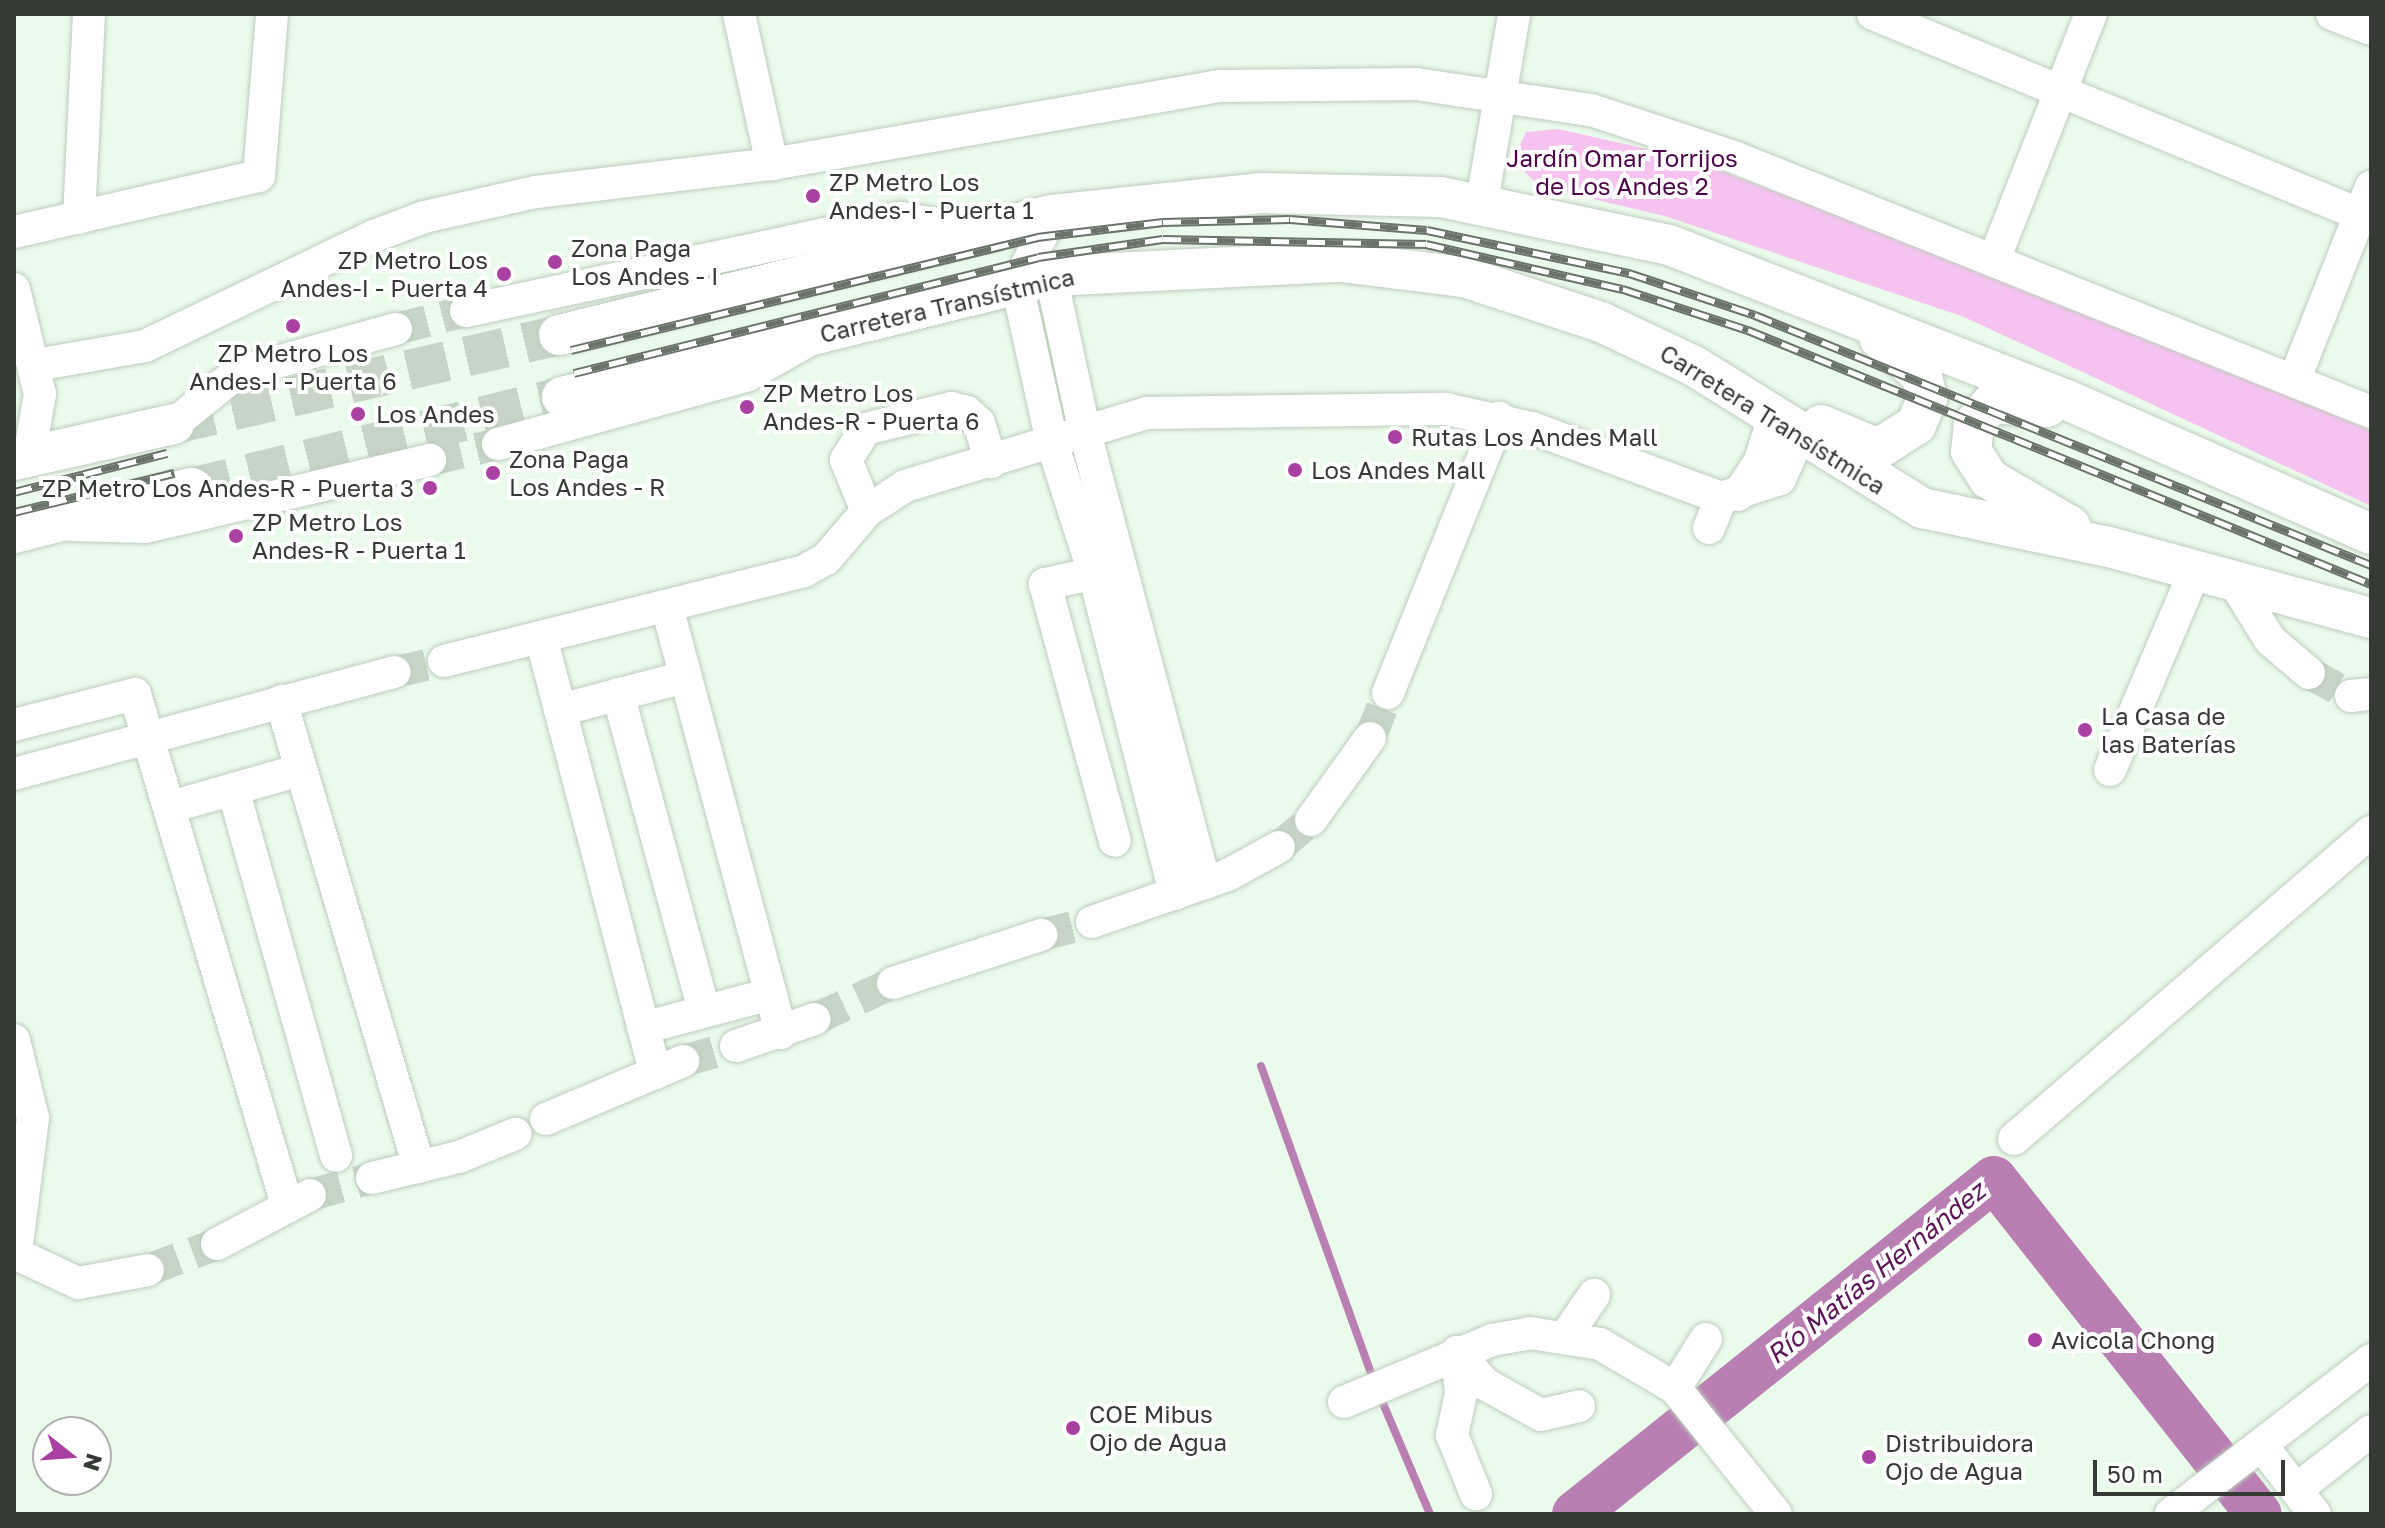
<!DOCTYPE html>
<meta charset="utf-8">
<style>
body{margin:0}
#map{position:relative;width:2385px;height:1528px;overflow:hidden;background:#ebfbeb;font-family:"Golos Text",sans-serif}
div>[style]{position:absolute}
.green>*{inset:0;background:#f6c3f1}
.stream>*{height:8px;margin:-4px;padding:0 4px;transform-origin:4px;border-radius:4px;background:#b97fb3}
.river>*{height:46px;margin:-23px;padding:0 23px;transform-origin:23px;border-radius:23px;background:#b97fb3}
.minor-tunnel>*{height:32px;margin-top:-16px;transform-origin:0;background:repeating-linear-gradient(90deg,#c7d5c6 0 32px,transparent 0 48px)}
.major-tunnel>*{height:40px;margin-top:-20px;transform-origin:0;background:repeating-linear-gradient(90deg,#c7d5c6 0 40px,transparent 0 60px)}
.roads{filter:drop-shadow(0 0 2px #bdccbd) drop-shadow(0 0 2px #bdccbd)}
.minor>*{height:32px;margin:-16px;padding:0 16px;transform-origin:16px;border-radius:16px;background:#fff}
.major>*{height:40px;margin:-20px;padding:0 20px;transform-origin:20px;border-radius:20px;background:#fff}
.rail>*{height:9px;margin-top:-4.5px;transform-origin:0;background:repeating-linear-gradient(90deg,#fff 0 18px,#6a7369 0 36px);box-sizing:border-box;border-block:2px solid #6a7369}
.dots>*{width:22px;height:22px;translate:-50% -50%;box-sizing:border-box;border:4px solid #fff;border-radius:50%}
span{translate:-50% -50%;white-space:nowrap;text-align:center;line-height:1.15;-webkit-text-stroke:8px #fff;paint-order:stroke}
.park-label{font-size:24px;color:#4c0349}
.poi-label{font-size:24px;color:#353b34}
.left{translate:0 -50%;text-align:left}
.right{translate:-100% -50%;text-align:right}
.street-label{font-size:24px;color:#353b34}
.water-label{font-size:26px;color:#5a1557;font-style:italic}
.frame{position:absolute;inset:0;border:16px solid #353b34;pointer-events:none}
.north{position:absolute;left:32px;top:1416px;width:80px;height:80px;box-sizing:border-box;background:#fff;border:2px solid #aeb1ae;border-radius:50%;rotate:107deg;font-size:22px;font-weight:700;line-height:32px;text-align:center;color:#353b34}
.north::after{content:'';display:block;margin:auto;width:28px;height:36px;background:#a941a3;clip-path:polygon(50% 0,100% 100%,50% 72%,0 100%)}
.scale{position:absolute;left:2093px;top:1460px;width:192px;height:36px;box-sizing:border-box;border:4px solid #353b34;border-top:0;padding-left:10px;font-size:24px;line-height:28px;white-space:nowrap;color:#353b34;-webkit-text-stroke:6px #fff;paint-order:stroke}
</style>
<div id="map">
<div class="green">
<div style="clip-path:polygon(1558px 129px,1687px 158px,2156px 337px,2371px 431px,2371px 506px,1964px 317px,1668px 217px,1539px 186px,1513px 160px,1526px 132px)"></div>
</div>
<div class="stream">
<div style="left:1261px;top:1066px;width:336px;rotate:70.3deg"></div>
<div style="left:1379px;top:1394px;width:130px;rotate:67deg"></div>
</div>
<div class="river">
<div style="left:1575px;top:1514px;width:536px;rotate:-38.64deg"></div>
<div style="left:1994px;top:1179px;width:427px;rotate:51.7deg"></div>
</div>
<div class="minor-tunnel">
<div style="left:396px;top:329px;width:72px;rotate:-14.4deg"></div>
<div style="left:430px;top:460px;width:70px;rotate:-13.2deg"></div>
<div style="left:395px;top:672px;width:50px;rotate:-12.7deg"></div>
<div style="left:2309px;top:673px;width:48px;rotate:28.7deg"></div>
<div style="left:1370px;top:738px;width:48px;rotate:-68.2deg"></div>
<div style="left:1279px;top:847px;width:42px;rotate:-40.2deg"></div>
<div style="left:1041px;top:935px;width:53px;rotate:-14.3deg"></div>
<div style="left:815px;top:1019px;width:86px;rotate:-24.8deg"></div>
<div style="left:683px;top:1061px;width:55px;rotate:-15.8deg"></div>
<div style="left:310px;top:1195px;width:64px;rotate:-15.3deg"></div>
<div style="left:148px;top:1270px;width:74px;rotate:-20.6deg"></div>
</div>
<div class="major-tunnel">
<div style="left:174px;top:424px;width:395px;rotate:-13deg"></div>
<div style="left:191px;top:488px;width:382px;rotate:-13.8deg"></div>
</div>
<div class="roads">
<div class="minor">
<div style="left:739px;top:14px;width:154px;rotate:77.6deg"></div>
<div style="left:1873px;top:14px;width:539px;rotate:22.37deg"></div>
<div style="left:2332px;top:14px;width:42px;rotate:21deg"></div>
<div style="left:1482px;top:202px;width:191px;rotate:-80.3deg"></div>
<div style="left:1052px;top:215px;width:77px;rotate:116.9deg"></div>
<div style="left:1017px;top:284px;width:166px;rotate:77.5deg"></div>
<div style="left:1053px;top:446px;width:133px;rotate:72.1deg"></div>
<div style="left:1094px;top:573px;width:331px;rotate:75.8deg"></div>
<div style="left:79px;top:218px;width:204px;rotate:-87.2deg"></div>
<div style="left:14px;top:232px;width:251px;rotate:-12.9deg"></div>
<div style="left:259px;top:176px;width:163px;rotate:-85.4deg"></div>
<div style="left:1994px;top:260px;width:264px;rotate:-68.5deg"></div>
<div style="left:1051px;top:276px;width:157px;rotate:77.8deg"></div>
<div style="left:1084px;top:429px;width:470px;rotate:75.1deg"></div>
<div style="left:14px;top:289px;width:108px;rotate:76.1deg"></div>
<div style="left:40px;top:394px;width:64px;rotate:99.9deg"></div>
<div style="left:466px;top:311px;width:445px;rotate:-12.1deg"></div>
<div style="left:901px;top:218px;width:73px;rotate:10.2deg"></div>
<div style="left:36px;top:365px;width:111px;rotate:-9.9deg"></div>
<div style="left:145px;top:346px;width:254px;rotate:-25.7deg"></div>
<div style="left:374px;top:236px;width:53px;rotate:-20.8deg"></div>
<div style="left:424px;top:217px;width:115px;rotate:-12.6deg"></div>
<div style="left:536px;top:192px;width:238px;rotate:-6.8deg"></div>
<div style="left:772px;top:164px;width:454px;rotate:-9.9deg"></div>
<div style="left:1219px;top:86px;width:197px;rotate:-0.6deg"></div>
<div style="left:1416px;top:84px;width:177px;rotate:8.5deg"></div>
<div style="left:1591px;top:110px;width:151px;rotate:18.2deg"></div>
<div style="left:1734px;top:157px;width:686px;rotate:21.82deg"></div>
<div style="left:2294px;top:381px;width:209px;rotate:-68.4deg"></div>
<div style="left:174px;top:424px;width:81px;rotate:-39deg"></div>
<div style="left:237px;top:373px;width:165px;rotate:-15.5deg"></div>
<div style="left:498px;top:444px;width:259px;rotate:-15.4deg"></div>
<div style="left:748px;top:375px;width:64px;rotate:-29.7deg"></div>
<div style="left:1738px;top:495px;width:40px;rotate:-57.1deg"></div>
<div style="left:1760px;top:461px;width:46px;rotate:-72.3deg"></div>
<div style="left:867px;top:511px;width:55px;rotate:-112.4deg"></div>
<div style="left:846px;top:460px;width:36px;rotate:-58deg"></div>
<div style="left:865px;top:429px;width:89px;rotate:-13.7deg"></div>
<div style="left:951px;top:408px;width:16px;rotate:14deg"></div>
<div style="left:967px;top:412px;width:16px;rotate:43deg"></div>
<div style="left:979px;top:423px;width:41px;rotate:72.9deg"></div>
<div style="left:71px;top:525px;width:75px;rotate:1.5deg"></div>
<div style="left:146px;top:527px;width:292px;rotate:-13.3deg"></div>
<div style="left:1709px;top:528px;width:32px;rotate:-68deg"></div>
<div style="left:1114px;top:569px;width:71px;rotate:167.7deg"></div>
<div style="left:1045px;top:584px;width:266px;rotate:74.8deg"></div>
<div style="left:2231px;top:577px;width:74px;rotate:58.2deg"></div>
<div style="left:2270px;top:640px;width:51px;rotate:40.2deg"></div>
<div style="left:667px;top:607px;width:441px;rotate:75deg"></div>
<div style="left:541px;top:637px;width:451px;rotate:75.3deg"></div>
<div style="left:444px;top:661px;width:371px;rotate:-14deg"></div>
<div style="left:804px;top:571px;width:25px;rotate:-29deg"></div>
<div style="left:826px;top:559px;width:63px;rotate:-49.5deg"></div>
<div style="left:867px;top:511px;width:45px;rotate:-33.3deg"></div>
<div style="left:905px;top:486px;width:253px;rotate:-16.8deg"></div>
<div style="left:1147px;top:413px;width:299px;rotate:-0.8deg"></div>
<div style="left:1446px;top:409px;width:88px;rotate:12.5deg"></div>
<div style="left:1532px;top:428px;width:202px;rotate:20.3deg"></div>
<div style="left:1721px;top:498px;width:62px;rotate:-17.9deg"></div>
<div style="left:1780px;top:479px;width:49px;rotate:-66deg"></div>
<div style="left:1388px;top:693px;width:297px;rotate:-68deg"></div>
<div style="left:618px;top:694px;width:328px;rotate:74.8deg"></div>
<div style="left:2351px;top:696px;width:20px;rotate:-6deg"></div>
<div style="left:281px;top:701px;width:486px;rotate:73.5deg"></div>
<div style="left:560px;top:710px;width:129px;rotate:-14.8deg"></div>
<div style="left:14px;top:725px;width:125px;rotate:-14.4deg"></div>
<div style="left:135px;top:694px;width:533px;rotate:73.43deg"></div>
<div style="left:2110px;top:770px;width:220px;rotate:-66.9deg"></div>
<div style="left:14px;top:774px;width:394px;rotate:-15deg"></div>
<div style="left:233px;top:789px;width:381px;rotate:74.3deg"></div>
<div style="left:174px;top:806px;width:131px;rotate:-15.9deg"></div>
<div style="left:1311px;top:820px;width:101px;rotate:-54.3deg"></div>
<div style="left:1092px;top:922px;width:144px;rotate:-19.1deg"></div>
<div style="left:1228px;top:875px;width:58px;rotate:-28.8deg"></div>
<div style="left:893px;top:983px;width:156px;rotate:-18deg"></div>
<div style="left:643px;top:1028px;width:132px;rotate:-14.9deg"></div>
<div style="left:14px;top:1040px;width:80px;rotate:76.3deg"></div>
<div style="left:33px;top:1118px;width:136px;rotate:97.2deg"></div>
<div style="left:736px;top:1046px;width:83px;rotate:-18.9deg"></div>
<div style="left:546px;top:1119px;width:149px;rotate:-22.9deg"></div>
<div style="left:2014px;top:1139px;width:471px;rotate:-40.7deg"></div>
<div style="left:372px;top:1178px;width:89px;rotate:-13.6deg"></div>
<div style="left:459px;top:1157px;width:61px;rotate:-22.3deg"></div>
<div style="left:217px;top:1244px;width:105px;rotate:-27.8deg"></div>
<div style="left:14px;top:1253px;width:71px;rotate:25.1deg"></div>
<div style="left:78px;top:1283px;width:71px;rotate:-10.5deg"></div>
<div style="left:1566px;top:1336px;width:50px;rotate:-55.7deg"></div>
<div style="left:1457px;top:1352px;width:42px;rotate:84.6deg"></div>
<div style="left:1461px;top:1394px;width:42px;rotate:102.4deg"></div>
<div style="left:1452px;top:1435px;width:64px;rotate:67.9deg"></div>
<div style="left:1457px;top:1352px;width:43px;rotate:48.8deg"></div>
<div style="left:1485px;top:1384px;width:64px;rotate:29deg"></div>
<div style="left:1541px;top:1415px;width:39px;rotate:-13deg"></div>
<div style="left:1675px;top:1388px;width:58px;rotate:-57.7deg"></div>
<div style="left:1344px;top:1402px;width:160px;rotate:-22.7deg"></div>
<div style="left:1492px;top:1340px;width:39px;rotate:-10deg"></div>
<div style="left:1530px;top:1333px;width:71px;rotate:8.9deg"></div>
<div style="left:1600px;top:1344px;width:87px;rotate:30.4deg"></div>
<div style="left:1675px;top:1388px;width:161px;rotate:51.3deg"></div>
<div style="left:2262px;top:1446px;width:86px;rotate:52.1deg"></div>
<div style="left:2296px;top:1490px;width:95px;rotate:-38.2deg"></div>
<div style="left:2171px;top:1514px;width:252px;rotate:-37.6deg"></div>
</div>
<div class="major">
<div style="left:559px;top:335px;width:507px;rotate:-13.68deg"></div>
<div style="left:1052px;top:215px;width:209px;rotate:-6deg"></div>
<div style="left:1260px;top:193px;width:181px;rotate:1.3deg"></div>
<div style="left:1441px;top:197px;width:233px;rotate:11.9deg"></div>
<div style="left:1669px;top:245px;width:427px;rotate:21.3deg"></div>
<div style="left:2067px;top:400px;width:332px;rotate:23.8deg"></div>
<div style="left:562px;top:397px;width:504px;rotate:-13.9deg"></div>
<div style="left:1051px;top:276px;width:290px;rotate:-2.8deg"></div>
<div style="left:1341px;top:262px;width:124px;rotate:7deg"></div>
<div style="left:1464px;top:277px;width:144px;rotate:18.2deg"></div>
<div style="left:1601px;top:322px;width:103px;rotate:25.3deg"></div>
<div style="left:1694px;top:366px;width:269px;rotate:31.9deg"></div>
<div style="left:1922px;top:508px;width:191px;rotate:11.8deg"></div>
<div style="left:2109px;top:547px;width:271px;rotate:15.2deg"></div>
<div style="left:2047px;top:407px;width:55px;rotate:-175.8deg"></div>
<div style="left:1992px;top:403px;width:28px;rotate:131deg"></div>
<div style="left:1974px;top:424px;width:27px;rotate:96deg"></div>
<div style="left:1971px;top:451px;width:33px;rotate:57deg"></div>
<div style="left:1989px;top:479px;width:94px;rotate:30.1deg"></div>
<div style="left:1821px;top:425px;width:62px;rotate:22.8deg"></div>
<div style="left:1878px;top:449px;width:45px;rotate:-32.3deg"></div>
<div style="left:1916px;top:425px;width:28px;rotate:-67deg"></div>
<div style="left:1927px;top:399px;width:24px;rotate:-102deg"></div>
<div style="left:1922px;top:376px;width:57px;rotate:-138.5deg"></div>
<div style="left:14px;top:460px;width:164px;rotate:-12.7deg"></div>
<div style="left:14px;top:533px;width:183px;rotate:-14.3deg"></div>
</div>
</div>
<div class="rail">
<div style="left:571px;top:350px;width:480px;rotate:-13.6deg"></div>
<div style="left:1037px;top:237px;width:127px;rotate:-6.8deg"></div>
<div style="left:1163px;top:222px;width:127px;rotate:-1.4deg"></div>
<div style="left:1290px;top:219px;width:137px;rotate:4.6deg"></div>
<div style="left:1427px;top:230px;width:207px;rotate:12deg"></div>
<div style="left:1629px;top:273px;width:133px;rotate:18.4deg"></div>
<div style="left:1755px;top:315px;width:665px;rotate:22.09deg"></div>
<div style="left:574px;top:373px;width:478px;rotate:-14deg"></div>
<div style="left:1038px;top:257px;width:126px;rotate:-8.2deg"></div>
<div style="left:1163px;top:239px;width:263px;rotate:1.1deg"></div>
<div style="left:1426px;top:244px;width:202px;rotate:12.9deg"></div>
<div style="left:1623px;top:289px;width:132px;rotate:18.2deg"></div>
<div style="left:1748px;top:330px;width:673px;rotate:22.18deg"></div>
<div style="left:14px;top:492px;width:158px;rotate:-14.3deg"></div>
<div style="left:14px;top:512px;width:165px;rotate:-13.7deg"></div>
</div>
<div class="dots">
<div style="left:813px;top:196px;background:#a941a3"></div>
<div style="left:555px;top:262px;background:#a941a3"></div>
<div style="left:504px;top:274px;background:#a941a3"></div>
<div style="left:293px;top:326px;background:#a941a3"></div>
<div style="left:747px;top:407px;background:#a941a3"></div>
<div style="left:358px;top:414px;background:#a941a3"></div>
<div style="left:1395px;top:437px;background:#a941a3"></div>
<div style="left:1295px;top:470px;background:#a941a3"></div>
<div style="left:493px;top:473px;background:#a941a3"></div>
<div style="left:430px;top:488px;background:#a941a3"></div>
<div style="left:236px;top:536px;background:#a941a3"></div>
<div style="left:2085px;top:730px;background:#a941a3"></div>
<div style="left:2035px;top:1340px;background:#a941a3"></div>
<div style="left:1073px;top:1428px;background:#a941a3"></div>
<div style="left:1869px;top:1457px;background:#a941a3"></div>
</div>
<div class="park-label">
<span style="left:1622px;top:172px">Jardín Omar Torrijos<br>de Los Andes 2</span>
</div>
<div class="poi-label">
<span class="left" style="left:829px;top:196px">ZP Metro Los<br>Andes-I - Puerta 1</span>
<span class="left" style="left:571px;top:262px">Zona Paga<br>Los Andes - I</span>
<span class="right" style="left:488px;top:274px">ZP Metro Los<br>Andes-I - Puerta 4</span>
<span style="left:293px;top:367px">ZP Metro Los<br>Andes-I - Puerta 6</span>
<span class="left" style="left:763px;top:407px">ZP Metro Los<br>Andes-R - Puerta 6</span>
<span class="left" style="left:376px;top:414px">Los Andes</span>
<span class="left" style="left:1411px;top:437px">Rutas Los Andes Mall</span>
<span class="left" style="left:509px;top:473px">Zona Paga<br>Los Andes - R</span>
<span class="left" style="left:1311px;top:470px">Los Andes Mall</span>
<span class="right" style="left:414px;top:488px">ZP Metro Los Andes-R - Puerta 3</span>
<span class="left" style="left:252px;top:536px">ZP Metro Los<br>Andes-R - Puerta 1</span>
<span class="left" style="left:2101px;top:730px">La Casa de<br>las Baterías</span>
<span class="left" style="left:2051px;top:1340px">Avicola Chong</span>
<span class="left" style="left:1089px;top:1428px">COE Mibus<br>Ojo de Agua</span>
<span class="left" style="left:1885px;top:1457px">Distribuidora<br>Ojo de Agua</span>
</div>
<div class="street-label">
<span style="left:947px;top:305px;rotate:-13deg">Carretera Transístmica</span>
<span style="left:1773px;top:419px;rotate:32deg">Carretera Transístmica</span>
</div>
<div class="water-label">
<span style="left:1876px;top:1273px;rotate:-39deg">Río Matías Hernández</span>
</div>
<div class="frame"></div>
<div class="north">N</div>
<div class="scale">50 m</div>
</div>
